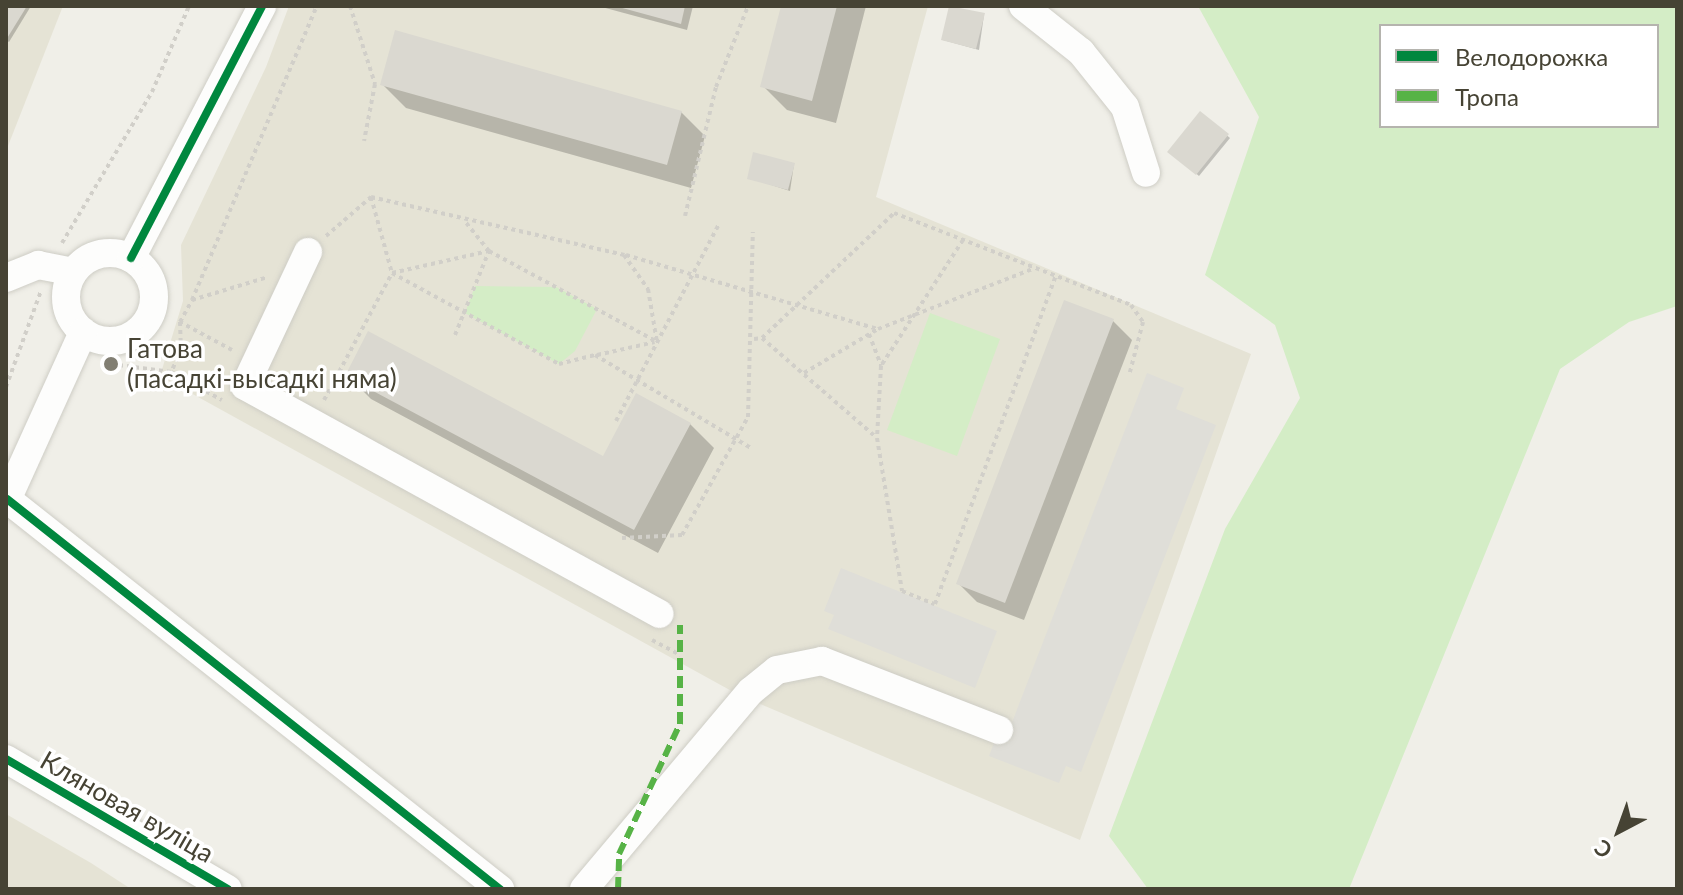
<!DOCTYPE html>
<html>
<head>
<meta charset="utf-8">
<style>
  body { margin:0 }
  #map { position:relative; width:1683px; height:895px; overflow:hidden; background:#f0efe8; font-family:Lato,sans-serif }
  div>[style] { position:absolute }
  .residential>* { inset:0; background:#e5e3d5 }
  .green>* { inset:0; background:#d4edc6 }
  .parking>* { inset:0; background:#dfded8 }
  .shadow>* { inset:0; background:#0003 }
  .building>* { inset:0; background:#dad8d0 }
  .path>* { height:4px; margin-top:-2px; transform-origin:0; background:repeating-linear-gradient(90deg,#d1cfc9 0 4px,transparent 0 8px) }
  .roads { filter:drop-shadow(0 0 2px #cecdc5) drop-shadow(0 0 2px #cecdc5) }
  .minor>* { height:28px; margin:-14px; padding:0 14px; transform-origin:14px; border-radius:14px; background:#fdfdfc }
  .minor>.ring { margin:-14px; padding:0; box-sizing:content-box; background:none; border:28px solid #fdfdfc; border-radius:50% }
  .quiet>* { height:6px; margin-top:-3px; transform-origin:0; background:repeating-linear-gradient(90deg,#57b346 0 12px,transparent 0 18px) }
  .cycleway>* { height:8px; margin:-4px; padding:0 4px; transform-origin:4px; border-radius:4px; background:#00873e }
  .dots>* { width:22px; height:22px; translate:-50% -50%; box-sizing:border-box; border:4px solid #fff; border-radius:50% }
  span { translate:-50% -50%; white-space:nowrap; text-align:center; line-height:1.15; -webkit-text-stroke:7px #fff; paint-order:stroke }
  .poi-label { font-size:26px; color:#464334 }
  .left { translate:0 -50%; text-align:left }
  .street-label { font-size:26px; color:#464334 }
  .frame { position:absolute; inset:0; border:8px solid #464334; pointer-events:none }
  .legend { position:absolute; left:1379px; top:24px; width:280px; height:104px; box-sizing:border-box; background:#fff; border:2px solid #b5b4ae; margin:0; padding:10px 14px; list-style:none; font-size:24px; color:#464334 }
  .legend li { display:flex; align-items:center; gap:16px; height:40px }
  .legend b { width:40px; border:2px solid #b5b4ae }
  .north { position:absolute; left:1579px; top:791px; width:80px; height:80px; -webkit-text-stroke:6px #fff; paint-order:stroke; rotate:221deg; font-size:22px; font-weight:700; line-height:32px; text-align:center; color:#464334 }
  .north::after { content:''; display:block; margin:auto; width:28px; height:36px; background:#464334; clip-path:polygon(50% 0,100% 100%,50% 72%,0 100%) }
</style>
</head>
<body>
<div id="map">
  <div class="residential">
    <div style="clip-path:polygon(6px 6px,63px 6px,6px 151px)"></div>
    <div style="clip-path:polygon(289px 6px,928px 6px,876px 197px,1251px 354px,1080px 840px,737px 694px,160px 376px,183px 301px,181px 245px,266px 67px)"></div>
    <div style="clip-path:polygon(6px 814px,91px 863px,131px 889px,6px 889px)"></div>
  </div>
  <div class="green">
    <div style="clip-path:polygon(evenodd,1198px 6px,1677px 6px,1677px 306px,1629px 322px,1560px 369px,1349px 889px,1148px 889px,1109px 836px,1225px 529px,1300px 398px,1275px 325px,1205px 275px,1259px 117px,1198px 6px,1381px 26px,1657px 26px,1657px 126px,1381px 126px,1381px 26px)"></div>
    <div style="clip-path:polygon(475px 286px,556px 287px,597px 309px,575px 351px,559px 364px,465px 313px)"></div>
    <div style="clip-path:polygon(930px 313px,1000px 339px,957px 456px,887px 430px)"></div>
  </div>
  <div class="parking">
    <div style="clip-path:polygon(1147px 373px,1184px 388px,1176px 409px,1216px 425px,1081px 772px,1066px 766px,1059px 783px,989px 756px,997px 735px,1006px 738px)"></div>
    <div style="clip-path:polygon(841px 568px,997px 631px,975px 688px,828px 629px,834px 615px,824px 611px)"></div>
  </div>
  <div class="shadow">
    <div style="clip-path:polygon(6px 6px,31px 6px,9px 42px,6px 40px)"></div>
    <div style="clip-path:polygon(598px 6px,693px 6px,687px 30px)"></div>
    <div style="clip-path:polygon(783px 6px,866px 6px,836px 123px,787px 110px,763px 86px)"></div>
    <div style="clip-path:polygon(984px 15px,979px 50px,943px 40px)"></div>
    <div style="clip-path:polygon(382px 84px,681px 112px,705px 136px,691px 188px,406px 108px)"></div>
    <div style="clip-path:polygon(1200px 113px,1230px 138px,1199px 176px,1170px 151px)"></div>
    <div style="clip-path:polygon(794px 164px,790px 191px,749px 178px)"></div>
    <div style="clip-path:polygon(1113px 321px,1132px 340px,1024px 620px,977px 602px,958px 583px)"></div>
    <div style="clip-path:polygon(347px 375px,603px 459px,690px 424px,714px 448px,658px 553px,371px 399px)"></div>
  </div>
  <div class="building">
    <div style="clip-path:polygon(6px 6px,27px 6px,6px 40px)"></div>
    <div style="clip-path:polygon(615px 6px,685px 6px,681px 24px)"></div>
    <div style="clip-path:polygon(781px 6px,837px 6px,812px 101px,760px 87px)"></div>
    <div style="clip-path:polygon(949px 6px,985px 13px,976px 49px,941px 40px)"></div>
    <div style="clip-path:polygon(395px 30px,682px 111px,667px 165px,380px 85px)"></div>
    <div style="clip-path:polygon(1200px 111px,1229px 134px,1196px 175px,1167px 152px)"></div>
    <div style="clip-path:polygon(753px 152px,795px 163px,788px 190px,747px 179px)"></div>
    <div style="clip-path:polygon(1064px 300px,1114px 319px,1005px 603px,956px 584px)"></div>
    <div style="clip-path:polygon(368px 331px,603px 456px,636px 393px,691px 423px,634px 530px,345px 376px)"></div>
  </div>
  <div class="path">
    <div style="left:350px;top:6px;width:82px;rotate:72.2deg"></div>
    <div style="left:375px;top:84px;width:58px;rotate:100.9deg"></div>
    <div style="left:371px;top:197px;width:79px;rotate:74.6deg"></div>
    <div style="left:392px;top:273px;width:99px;rotate:-12.8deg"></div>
    <div style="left:489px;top:251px;width:191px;rotate:28.4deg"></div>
    <div style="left:685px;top:216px;width:133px;rotate:-76.5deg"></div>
    <div style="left:716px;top:87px;width:87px;rotate:-68.4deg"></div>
    <div style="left:326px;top:236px;width:60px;rotate:-40.9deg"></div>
    <div style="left:371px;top:197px;width:260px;rotate:12.9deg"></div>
    <div style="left:624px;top:255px;width:42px;rotate:54.8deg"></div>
    <div style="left:648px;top:289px;width:54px;rotate:80.4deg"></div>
    <div style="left:963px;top:240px;width:150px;rotate:123.1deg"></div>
    <div style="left:881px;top:366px;width:72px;rotate:93.2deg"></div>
    <div style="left:877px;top:438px;width:155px;rotate:80.7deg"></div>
    <div style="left:902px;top:591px;width:35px;rotate:22deg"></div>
    <div style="left:935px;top:604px;width:350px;rotate:-69.8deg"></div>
    <div style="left:62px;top:243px;width:176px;rotate:-59.2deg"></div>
    <div style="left:152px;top:92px;width:94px;rotate:-66.7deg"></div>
    <div style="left:626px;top:255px;width:263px;rotate:16.4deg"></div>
    <div style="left:192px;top:300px;width:319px;rotate:-67deg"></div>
    <div style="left:180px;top:322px;width:28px;rotate:88deg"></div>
    <div style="left:181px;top:350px;width:24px;rotate:114deg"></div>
    <div style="left:171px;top:372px;width:58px;rotate:28.8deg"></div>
    <div style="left:869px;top:334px;width:34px;rotate:69deg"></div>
    <div style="left:455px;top:335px;width:91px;rotate:-68deg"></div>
    <div style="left:489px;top:251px;width:40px;rotate:-129deg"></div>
    <div style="left:762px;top:338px;width:182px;rotate:-43.4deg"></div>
    <div style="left:894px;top:213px;width:254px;rotate:21.2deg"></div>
    <div style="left:1131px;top:305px;width:21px;rotate:55deg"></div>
    <div style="left:1143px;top:322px;width:52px;rotate:104.6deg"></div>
    <div style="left:754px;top:339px;width:8px;rotate:-7deg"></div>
    <div style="left:762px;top:338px;width:152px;rotate:41deg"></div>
    <div style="left:109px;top:343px;width:21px;rotate:85deg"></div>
    <div style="left:111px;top:364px;width:61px;rotate:7.6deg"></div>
    <div style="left:232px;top:350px;width:59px;rotate:-151.7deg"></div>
    <div style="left:180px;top:322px;width:25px;rotate:-61deg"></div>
    <div style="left:192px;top:300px;width:79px;rotate:-16.8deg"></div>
    <div style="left:597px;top:355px;width:59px;rotate:-12.6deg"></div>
    <div style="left:804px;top:373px;width:86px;rotate:-30.7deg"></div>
    <div style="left:878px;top:329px;width:166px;rotate:-21.2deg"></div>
    <div style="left:6px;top:387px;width:102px;rotate:-70deg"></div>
    <div style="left:324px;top:400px;width:144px;rotate:-61.8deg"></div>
    <div style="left:392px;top:273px;width:190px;rotate:28.6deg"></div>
    <div style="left:559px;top:364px;width:37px;rotate:-14deg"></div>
    <div style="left:595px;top:355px;width:182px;rotate:30.8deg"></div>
    <div style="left:616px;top:421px;width:222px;rotate:-62.4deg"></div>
    <div style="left:622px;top:538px;width:60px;rotate:-2.9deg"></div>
    <div style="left:682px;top:535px;width:135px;rotate:-60.8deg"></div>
    <div style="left:748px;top:417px;width:185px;rotate:-88.5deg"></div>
    <div style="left:652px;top:640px;width:32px;rotate:28deg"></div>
  </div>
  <div class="roads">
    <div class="minor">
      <div style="left:1023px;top:6px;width:74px;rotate:38.4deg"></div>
      <div style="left:1081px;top:52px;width:70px;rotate:51.3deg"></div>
      <div style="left:1125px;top:107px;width:69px;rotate:72.3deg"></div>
      <div style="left:308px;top:252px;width:148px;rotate:115.2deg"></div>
      <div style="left:245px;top:386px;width:473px;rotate:28.8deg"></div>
      <div class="ring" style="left:66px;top:253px;width:60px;height:60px"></div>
      <div style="left:131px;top:258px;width:284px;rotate:-62.5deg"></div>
      <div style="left:6px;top:278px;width:35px;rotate:-22deg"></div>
      <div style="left:38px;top:265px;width:36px;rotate:11deg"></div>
      <div style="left:7px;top:499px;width:629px;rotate:38.35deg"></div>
      <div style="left:6px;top:502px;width:187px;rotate:-65.6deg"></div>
      <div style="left:6px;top:759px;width:257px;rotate:30.4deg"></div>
      <div style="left:584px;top:889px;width:259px;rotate:-49.9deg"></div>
      <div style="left:751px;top:691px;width:33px;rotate:-39deg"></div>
      <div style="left:777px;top:670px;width:46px;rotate:-11.3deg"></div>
      <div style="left:822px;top:661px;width:190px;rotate:21.3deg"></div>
    </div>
  </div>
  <div class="quiet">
    <div style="left:618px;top:889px;width:35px;rotate:-88deg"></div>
    <div style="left:619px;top:854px;width:144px;rotate:-64.9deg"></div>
    <div style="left:680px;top:724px;width:99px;rotate:-90deg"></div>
  </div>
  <div class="cycleway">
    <div style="left:131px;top:258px;width:284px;rotate:-62.5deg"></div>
    <div style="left:7px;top:499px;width:629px;rotate:38.35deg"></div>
    <div style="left:6px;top:759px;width:257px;rotate:30.4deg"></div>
  </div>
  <div class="dots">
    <div style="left:111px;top:364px;background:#827f73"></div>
  </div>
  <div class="poi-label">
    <span class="left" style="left:127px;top:364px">Гатова<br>(пасадкі-высадкі няма)</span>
  </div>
  <div class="street-label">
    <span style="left:127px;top:807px;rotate:30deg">Кляновая вуліца</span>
  </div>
  <div class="frame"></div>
  <ul class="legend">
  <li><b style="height:10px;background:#00873e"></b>Велодорожка</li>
  <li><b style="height:10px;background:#57b346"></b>Тропа</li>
  </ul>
  <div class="north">С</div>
</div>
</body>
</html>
